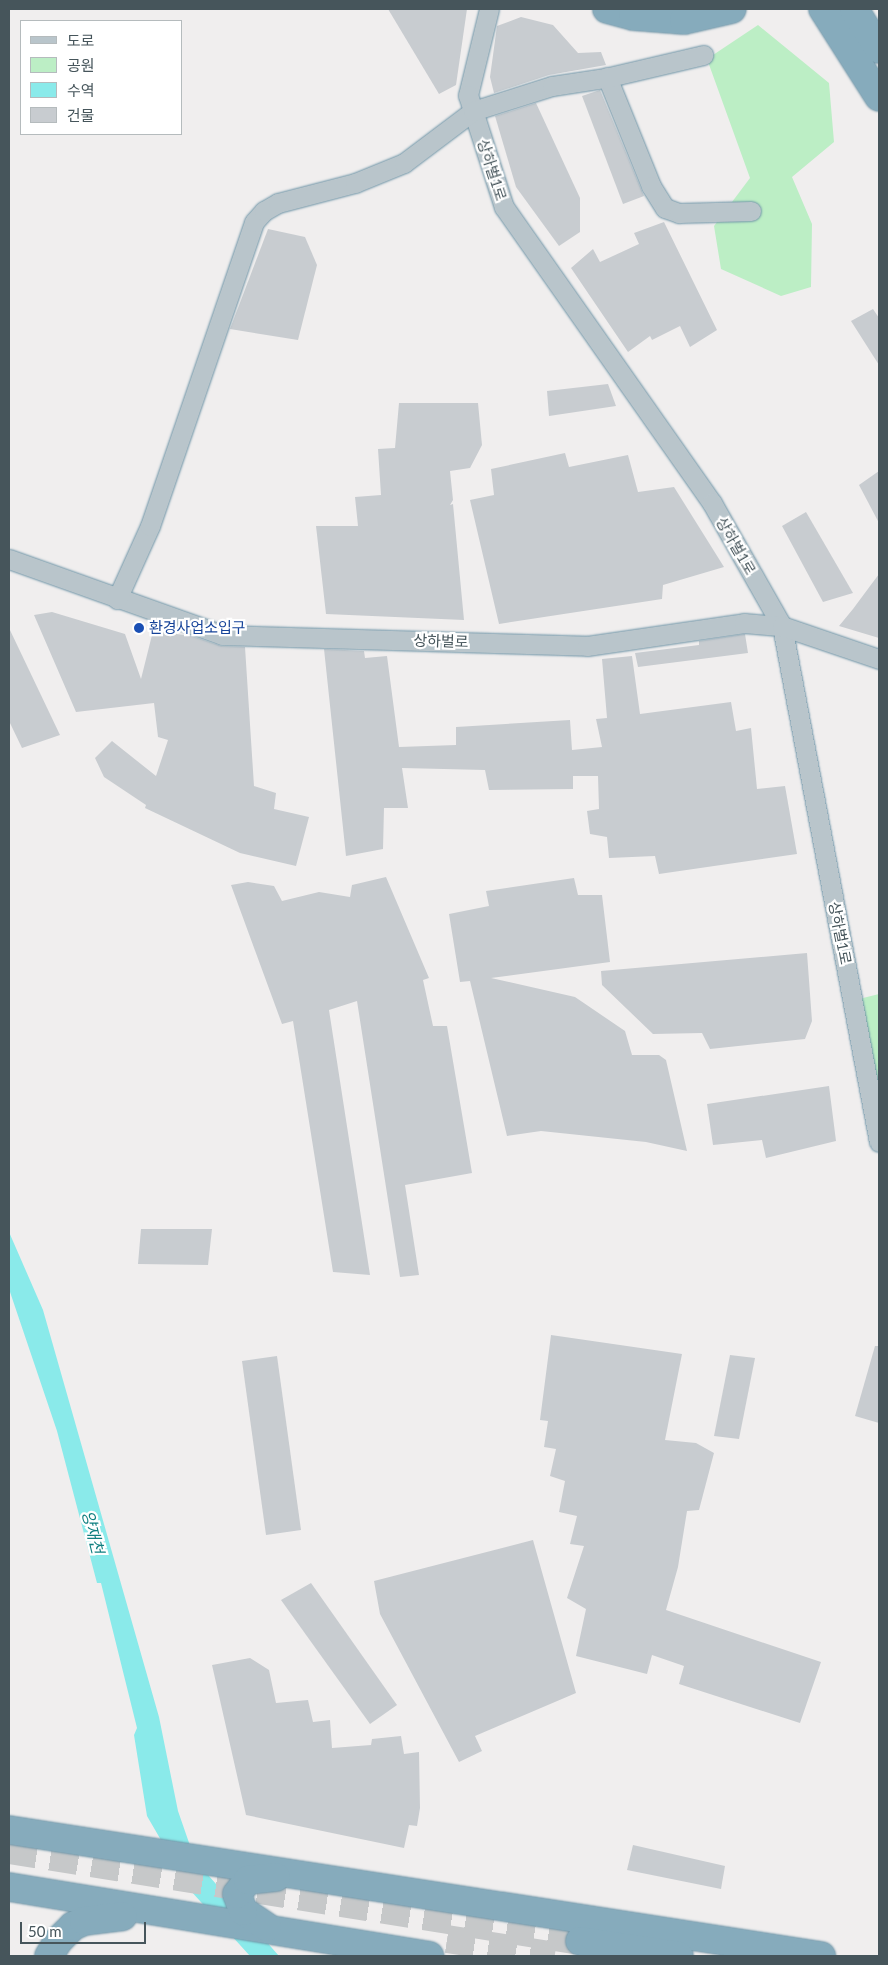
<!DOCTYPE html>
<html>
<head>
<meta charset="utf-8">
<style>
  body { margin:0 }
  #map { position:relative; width:888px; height:1965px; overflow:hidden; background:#f0eeee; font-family:Lato,"Noto Sans KR",sans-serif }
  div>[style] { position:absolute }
  .green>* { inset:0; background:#bceec5 }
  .water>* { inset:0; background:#8aeaea }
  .building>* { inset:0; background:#c8ccd0 }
  .highway-tunnel>* { height:28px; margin-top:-14px; transform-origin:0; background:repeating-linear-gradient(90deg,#c6c8c9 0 28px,transparent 0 42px) }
  .roads { filter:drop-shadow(0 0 1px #7196a8) drop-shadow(0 0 1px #7196a8) }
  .minor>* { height:19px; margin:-9.5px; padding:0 9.5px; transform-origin:9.5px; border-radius:9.5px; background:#b9c5cb }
  .highway>* { height:28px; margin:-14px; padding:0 14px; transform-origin:14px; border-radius:14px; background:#86abbc }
  .dots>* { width:14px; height:14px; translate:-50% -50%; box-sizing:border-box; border:2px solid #fff; border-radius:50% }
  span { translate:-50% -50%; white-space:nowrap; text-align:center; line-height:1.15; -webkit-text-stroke:4.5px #fff; paint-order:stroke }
  .street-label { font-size:15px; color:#46555b }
  .transit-label { font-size:15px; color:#164399 }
  .left { translate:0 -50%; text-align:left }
  .water-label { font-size:16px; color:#107f80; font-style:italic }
  .frame { position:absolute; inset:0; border:10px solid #46555b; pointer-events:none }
  .legend { position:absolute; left:20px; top:20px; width:162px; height:115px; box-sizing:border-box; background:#fff; border:1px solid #b5bbbd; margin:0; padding:6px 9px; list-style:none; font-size:15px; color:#46555b }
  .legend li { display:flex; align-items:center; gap:10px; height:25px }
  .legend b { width:25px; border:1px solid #b5bbbd }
  .scale { position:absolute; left:20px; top:1922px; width:126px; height:22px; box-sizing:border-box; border:2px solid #46555b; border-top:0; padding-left:6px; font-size:15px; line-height:18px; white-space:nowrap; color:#46555b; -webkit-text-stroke:4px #fff; paint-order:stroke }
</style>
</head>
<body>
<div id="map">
  <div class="green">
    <div style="clip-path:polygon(758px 25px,829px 83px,834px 142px,792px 177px,812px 224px,811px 287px,781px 296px,721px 269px,714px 226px,750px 178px,707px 59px)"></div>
    <div style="clip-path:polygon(879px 994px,879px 1108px,859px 999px)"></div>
  </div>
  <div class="water">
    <div style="clip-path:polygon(9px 1232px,43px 1310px,159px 1717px,178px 1811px,195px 1860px,279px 1956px,250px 1956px,190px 1890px,147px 1816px,134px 1735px,137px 1728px,101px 1583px,97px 1583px,57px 1431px,9px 1289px)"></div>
  </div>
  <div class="building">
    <div style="clip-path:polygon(388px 9px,467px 9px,456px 85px,439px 94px)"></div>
    <div style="clip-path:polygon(521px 17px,553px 25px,578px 53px,601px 52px,606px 65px,549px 75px,494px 93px,490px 77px,497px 26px)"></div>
    <div style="clip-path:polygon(600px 90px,644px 196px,623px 204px,582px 96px)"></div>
    <div style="clip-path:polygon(536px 103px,580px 198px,580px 232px,559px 246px,516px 187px,495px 116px)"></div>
    <div style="clip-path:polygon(664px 222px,717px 330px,690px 347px,680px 326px,652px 340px,650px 336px,628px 352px,571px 268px,593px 249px,600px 262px,639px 244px,634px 233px)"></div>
    <div style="clip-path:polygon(268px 229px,305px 237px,317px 265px,298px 340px,230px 329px)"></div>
    <div style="clip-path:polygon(873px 309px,879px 318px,879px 365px,851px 321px)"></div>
    <div style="clip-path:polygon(608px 384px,616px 406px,549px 416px,547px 391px)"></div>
    <div style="clip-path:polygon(399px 403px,478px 403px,482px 445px,470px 468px,450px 471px,453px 500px,450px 505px,453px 504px,464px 620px,326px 614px,316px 526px,358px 526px,355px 497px,381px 495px,378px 449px,395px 448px)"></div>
    <div style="clip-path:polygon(565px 453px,569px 467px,628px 455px,638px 492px,674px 487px,724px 567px,663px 585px,662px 599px,499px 624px,470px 500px,494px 495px,491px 469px)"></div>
    <div style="clip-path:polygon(879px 471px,879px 523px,859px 485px)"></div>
    <div style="clip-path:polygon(806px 512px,853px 593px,823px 602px,782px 526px)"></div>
    <div style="clip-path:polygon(879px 574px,879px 638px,839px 626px,853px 609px)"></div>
    <div style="clip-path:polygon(52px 612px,125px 634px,141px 679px,153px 631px,192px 636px,221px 646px,245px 647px,254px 786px,276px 793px,274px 809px,309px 817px,296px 866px,240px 853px,145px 808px,146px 805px,104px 777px,95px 758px,112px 741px,156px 776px,168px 740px,158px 737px,154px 703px,76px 712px,34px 615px)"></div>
    <div style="clip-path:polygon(9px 628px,60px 735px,22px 748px,9px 721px)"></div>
    <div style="clip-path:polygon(745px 634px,748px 653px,638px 667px,635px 653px,699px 645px,699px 641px)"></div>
    <div style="clip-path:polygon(324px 649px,364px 651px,365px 658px,387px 656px,399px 747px,456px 745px,456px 727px,570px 720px,572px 750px,602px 747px,596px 719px,607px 718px,602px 659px,632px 656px,640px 714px,731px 702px,736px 731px,751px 728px,757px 789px,785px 786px,797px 854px,659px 874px,655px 856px,609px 858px,607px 837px,590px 834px,587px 811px,599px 809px,598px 776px,573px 776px,573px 789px,489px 790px,485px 770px,402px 768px,408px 808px,384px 808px,383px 849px,346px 856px)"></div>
    <div style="clip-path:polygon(386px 877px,429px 978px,423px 980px,433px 1026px,447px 1026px,472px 1173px,405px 1185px,419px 1275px,400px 1277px,357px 1001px,329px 1010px,370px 1275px,333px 1272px,293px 1021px,282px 1024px,231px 885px,248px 882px,274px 886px,282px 901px,319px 892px,350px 897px,352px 885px)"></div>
    <div style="clip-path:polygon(574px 878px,578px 895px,602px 895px,610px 962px,491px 978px,575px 997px,625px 1031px,632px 1055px,659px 1055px,666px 1060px,687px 1151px,646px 1142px,541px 1131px,507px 1136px,470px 981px,460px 982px,449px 914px,489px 906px,486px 891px)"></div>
    <div style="clip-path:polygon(807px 953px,812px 1021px,805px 1039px,710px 1049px,702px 1033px,653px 1034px,602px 985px,601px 971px)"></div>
    <div style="clip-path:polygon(829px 1086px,836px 1141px,766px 1158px,762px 1140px,713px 1145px,707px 1104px)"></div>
    <div style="clip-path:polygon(141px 1229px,212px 1229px,208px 1265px,138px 1264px)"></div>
    <div style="clip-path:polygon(551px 1335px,682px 1354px,665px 1440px,696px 1443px,714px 1453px,699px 1510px,687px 1511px,678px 1567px,666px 1610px,821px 1662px,800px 1723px,679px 1684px,684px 1666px,652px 1655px,647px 1674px,576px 1656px,586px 1609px,567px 1598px,584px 1546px,570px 1544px,577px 1516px,559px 1512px,565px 1481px,550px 1476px,556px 1449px,544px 1447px,548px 1421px,540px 1420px)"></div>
    <div style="clip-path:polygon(875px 1346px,879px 1346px,879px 1423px,855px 1416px)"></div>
    <div style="clip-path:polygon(730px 1355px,755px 1358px,739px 1439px,714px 1436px)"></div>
    <div style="clip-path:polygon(277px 1356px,301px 1530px,266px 1535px,242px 1361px)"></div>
    <div style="clip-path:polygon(533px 1540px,576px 1693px,475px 1736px,482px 1751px,459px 1762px,380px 1614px,374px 1581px)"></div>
    <div style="clip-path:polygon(311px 1583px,397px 1705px,370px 1724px,281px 1600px)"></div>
    <div style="clip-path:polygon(250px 1658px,269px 1670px,276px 1703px,308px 1700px,313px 1722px,330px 1720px,332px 1748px,371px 1745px,372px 1739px,401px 1736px,404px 1754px,419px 1752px,420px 1808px,417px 1826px,409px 1825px,404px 1848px,246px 1815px,212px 1665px)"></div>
    <div style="clip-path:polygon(633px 1845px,725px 1866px,721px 1889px,627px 1870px)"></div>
  </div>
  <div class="highway-tunnel">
    <div style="left:9px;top:1850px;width:578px;rotate:9.06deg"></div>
    <div style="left:447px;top:1939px;width:109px;rotate:8.9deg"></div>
  </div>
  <div class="roads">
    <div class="minor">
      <div style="left:489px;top:9px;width:89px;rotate:103.7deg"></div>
      <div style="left:468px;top:95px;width:118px;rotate:72.2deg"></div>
      <div style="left:504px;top:207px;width:362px;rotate:54.9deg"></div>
      <div style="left:712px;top:503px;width:142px;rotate:60.4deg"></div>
      <div style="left:782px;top:626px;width:525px;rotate:79.35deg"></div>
      <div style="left:607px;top:77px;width:118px;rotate:68deg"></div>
      <div style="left:651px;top:186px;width:26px;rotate:58deg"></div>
      <div style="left:665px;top:208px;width:15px;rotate:20deg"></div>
      <div style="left:679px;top:213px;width:72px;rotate:-1.6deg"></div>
      <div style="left:9px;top:559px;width:226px;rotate:19.6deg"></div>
      <div style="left:222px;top:635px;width:365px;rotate:1.7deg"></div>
      <div style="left:587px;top:646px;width:159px;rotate:-8.3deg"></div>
      <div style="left:744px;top:623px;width:38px;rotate:5deg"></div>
      <div style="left:782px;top:626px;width:102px;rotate:18.8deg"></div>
      <div style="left:117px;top:599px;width:80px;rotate:-65.7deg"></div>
      <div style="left:150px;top:526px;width:321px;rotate:-71.1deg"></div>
      <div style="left:254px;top:222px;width:15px;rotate:-48deg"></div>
      <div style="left:264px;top:211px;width:16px;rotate:-30deg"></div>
      <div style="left:278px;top:203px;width:80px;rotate:-14.6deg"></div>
      <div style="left:355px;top:183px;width:53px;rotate:-22.2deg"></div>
      <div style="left:404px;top:163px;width:86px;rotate:-37deg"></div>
      <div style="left:473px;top:111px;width:83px;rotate:-17.6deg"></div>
      <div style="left:552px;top:86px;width:54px;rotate:-8.6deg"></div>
      <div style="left:605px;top:78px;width:101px;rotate:-13.2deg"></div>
    </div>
    <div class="highway">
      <div style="left:607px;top:9px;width:27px;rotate:15deg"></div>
      <div style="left:633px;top:16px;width:51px;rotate:4.5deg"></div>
      <div style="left:684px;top:20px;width:49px;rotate:-12.9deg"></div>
      <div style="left:823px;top:9px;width:104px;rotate:57.5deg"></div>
      <div style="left:854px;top:9px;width:47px;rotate:58deg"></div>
      <div style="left:9px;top:1830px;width:822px;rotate:8.82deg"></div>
      <div style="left:9px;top:1887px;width:426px;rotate:9.3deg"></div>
      <div style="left:267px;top:1927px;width:29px;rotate:-146deg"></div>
      <div style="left:243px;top:1911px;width:18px;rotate:-109deg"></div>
      <div style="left:237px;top:1894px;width:18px;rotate:-52deg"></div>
      <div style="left:248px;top:1880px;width:28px;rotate:-6deg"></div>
      <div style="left:580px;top:1941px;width:100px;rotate:8.6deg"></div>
      <div style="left:49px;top:1956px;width:17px;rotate:-59deg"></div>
      <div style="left:58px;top:1941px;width:21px;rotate:-45deg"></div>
      <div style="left:73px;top:1926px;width:12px;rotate:-24deg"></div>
      <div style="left:84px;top:1921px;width:39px;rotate:-7deg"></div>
    </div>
  </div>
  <div class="dots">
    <div style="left:139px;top:628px;background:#1a4fb4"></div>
  </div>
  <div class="street-label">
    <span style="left:492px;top:170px;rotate:72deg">상하벌1로</span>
    <span style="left:736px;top:546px;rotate:60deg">상하벌1로</span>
    <span style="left:441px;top:641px;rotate:2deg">상하벌로</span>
    <span style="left:840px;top:933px;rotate:79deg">상하벌1로</span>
  </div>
  <div class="transit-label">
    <span class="left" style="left:149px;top:628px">환경사업소입구</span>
  </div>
  <div class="water-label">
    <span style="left:93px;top:1532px;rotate:76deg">양재천</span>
  </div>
  <div class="frame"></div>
  <ul class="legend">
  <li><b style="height:6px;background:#b9c5cb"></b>도로</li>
  <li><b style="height:14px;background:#bceec5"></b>공원</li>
  <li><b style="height:14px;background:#8aeaea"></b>수역</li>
  <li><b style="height:14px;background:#c8ccd0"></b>건물</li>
  </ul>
  <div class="scale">50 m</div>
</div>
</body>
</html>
